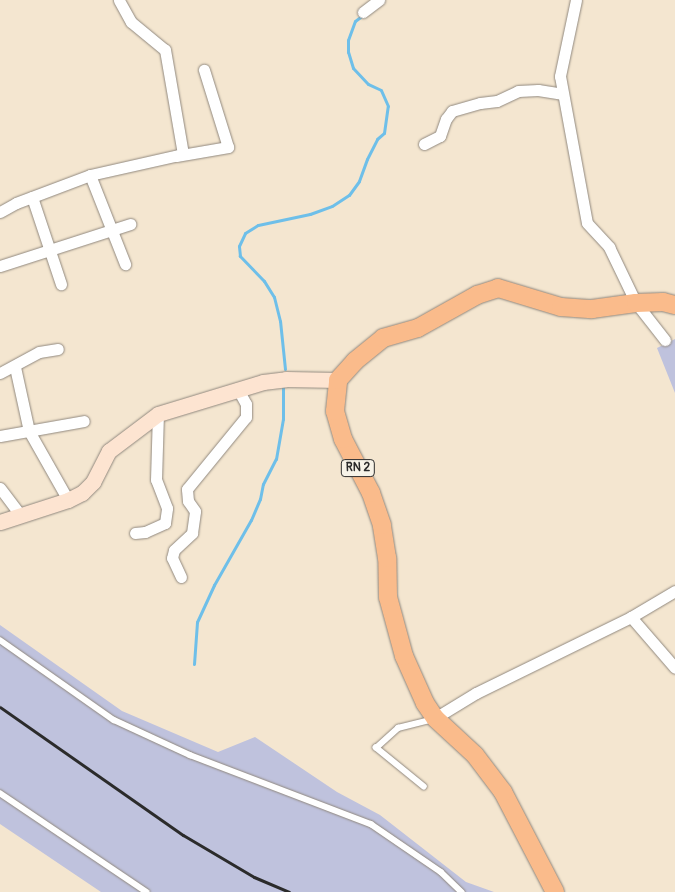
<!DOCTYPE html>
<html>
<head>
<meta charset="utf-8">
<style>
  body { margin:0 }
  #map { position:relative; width:675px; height:892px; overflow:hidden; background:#f4e6d0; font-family:Pangolin,sans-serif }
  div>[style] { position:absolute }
  .industrial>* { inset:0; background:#bfc2dd }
  .stream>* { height:3px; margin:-1.5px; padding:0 1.5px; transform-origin:1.5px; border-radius:1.5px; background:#6ebfe9 }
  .roads { filter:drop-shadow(0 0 1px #90887e) drop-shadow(0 0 1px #90887e) }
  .lane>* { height:5.5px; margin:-2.75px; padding:0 2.75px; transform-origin:2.75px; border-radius:2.75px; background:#fff }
  .street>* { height:11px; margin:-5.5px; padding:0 5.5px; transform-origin:5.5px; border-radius:5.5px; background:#fff }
  .secondary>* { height:15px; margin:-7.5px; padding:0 7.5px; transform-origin:7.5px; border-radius:7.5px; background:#fde4d1 }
  .primary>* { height:18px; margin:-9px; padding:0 9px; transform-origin:9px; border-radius:9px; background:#fabb8b }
  .rail>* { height:3px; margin:-1.5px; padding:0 1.5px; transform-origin:1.5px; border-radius:1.5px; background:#2b2b2b }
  span { translate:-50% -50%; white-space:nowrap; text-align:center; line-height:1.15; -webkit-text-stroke:4px #f7f3e8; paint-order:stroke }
  .shield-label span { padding:1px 4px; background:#f7f3e8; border:1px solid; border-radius:4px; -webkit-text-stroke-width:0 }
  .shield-label { font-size:12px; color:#2b2b2b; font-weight:700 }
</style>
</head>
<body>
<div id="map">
  <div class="industrial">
    <div style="clip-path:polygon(675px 339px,675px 393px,657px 348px)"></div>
    <div style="clip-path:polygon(0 625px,122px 711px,218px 752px,255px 737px,337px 792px,380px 815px,466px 882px,494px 892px,101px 892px,0 824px)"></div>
  </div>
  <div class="stream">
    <div style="left:285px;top:369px;width:48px;rotate:-95.9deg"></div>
    <div style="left:280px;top:321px;width:25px;rotate:-104deg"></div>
    <div style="left:274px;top:297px;width:19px;rotate:-122deg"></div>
    <div style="left:264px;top:281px;width:35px;rotate:-134deg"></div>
    <div style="left:240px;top:256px;width:10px;rotate:-96deg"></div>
    <div style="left:239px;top:246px;width:14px;rotate:-65deg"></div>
    <div style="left:245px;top:233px;width:15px;rotate:-32deg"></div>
    <div style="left:258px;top:225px;width:53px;rotate:-11.9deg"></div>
    <div style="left:310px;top:214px;width:23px;rotate:-20deg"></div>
    <div style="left:332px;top:206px;width:20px;rotate:-33deg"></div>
    <div style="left:349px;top:195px;width:17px;rotate:-54deg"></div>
    <div style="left:359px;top:181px;width:23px;rotate:-70deg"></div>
    <div style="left:367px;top:159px;width:22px;rotate:-63deg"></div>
    <div style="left:377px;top:139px;width:9px;rotate:-41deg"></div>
    <div style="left:384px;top:133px;width:27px;rotate:-82deg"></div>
    <div style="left:388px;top:106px;width:17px;rotate:-114deg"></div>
    <div style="left:381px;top:90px;width:14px;rotate:-155deg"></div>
    <div style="left:368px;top:84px;width:22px;rotate:-133deg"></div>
    <div style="left:353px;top:68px;width:17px;rotate:-107deg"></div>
    <div style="left:348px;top:52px;width:12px;rotate:-90deg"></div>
    <div style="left:348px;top:40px;width:20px;rotate:-70deg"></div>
    <div style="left:355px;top:21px;width:10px;rotate:-37deg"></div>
    <div style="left:194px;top:664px;width:42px;rotate:-85.9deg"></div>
    <div style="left:197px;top:622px;width:41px;rotate:-65.3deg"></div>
    <div style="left:214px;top:585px;width:75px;rotate:-60.4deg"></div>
    <div style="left:251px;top:520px;width:23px;rotate:-67deg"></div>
    <div style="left:260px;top:499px;width:15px;rotate:-79deg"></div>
    <div style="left:263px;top:484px;width:28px;rotate:-63deg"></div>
    <div style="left:276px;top:459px;width:41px;rotate:-80.1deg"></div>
    <div style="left:283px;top:419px;width:32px;rotate:-90deg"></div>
  </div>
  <div class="roads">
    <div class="lane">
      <div style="left:0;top:640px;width:139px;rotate:35.1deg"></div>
      <div style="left:114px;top:720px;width:84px;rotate:24.7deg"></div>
      <div style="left:190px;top:755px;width:194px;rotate:20.9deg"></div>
      <div style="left:371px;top:824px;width:85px;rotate:34.4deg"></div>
      <div style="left:441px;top:872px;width:29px;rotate:44deg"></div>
      <div style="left:424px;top:787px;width:62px;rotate:-140.9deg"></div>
      <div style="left:376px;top:748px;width:30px;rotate:-42deg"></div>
      <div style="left:398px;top:728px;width:36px;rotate:-14deg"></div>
      <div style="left:0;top:793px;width:177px;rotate:34deg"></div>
    </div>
    <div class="street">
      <div style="left:576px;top:0;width:78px;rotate:101.9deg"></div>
      <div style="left:560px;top:76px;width:149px;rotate:79.6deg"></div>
      <div style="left:587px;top:223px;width:33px;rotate:47deg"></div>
      <div style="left:609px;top:247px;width:62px;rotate:64.3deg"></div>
      <div style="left:636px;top:303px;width:47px;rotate:51.9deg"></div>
      <div style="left:363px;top:12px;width:20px;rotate:-37deg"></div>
      <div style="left:424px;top:144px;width:18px;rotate:-27deg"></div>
      <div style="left:440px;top:136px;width:18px;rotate:-71deg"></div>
      <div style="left:446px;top:119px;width:10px;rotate:-53deg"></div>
      <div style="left:452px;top:111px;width:29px;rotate:-16deg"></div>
      <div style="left:480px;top:103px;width:17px;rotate:-7deg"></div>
      <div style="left:497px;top:101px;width:23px;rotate:-25deg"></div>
      <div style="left:518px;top:91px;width:20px;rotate:-3deg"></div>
      <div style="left:538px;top:90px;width:24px;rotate:9deg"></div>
      <div style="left:176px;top:156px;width:53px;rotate:-9.8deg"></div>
      <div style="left:228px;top:147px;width:81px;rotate:-107.3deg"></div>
      <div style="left:90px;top:175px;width:96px;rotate:68.5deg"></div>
      <div style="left:32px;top:197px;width:92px;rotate:71.6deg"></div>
      <div style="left:0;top:212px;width:18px;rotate:-29deg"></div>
      <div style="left:16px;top:203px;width:79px;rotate:-20.7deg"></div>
      <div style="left:90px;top:175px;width:95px;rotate:-12.7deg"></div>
      <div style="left:183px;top:154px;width:106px;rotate:-99.8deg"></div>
      <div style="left:165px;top:50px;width:44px;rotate:-140.5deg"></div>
      <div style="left:131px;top:22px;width:25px;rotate:-119deg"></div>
      <div style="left:0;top:266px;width:137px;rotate:-17.9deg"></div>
      <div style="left:15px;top:367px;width:66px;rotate:77.7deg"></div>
      <div style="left:29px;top:431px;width:79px;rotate:60.5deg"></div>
      <div style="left:0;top:373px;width:44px;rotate:-28.3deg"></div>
      <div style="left:39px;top:352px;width:19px;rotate:-9deg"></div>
      <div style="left:0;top:436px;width:85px;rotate:-10.1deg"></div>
      <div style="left:0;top:488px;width:34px;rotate:53deg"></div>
      <div style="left:135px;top:533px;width:10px;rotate:-6deg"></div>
      <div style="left:145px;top:532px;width:22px;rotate:-24deg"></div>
      <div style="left:165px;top:523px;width:15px;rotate:-82deg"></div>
      <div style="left:167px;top:508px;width:30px;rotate:-111deg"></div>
      <div style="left:156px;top:480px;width:66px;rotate:-88.3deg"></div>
      <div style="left:181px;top:577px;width:21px;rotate:-115deg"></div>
      <div style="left:172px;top:558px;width:8px;rotate:-76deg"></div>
      <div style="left:174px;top:550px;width:25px;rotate:-43deg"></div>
      <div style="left:192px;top:533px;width:22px;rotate:-82deg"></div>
      <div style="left:195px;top:511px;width:12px;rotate:-125deg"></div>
      <div style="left:188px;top:501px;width:12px;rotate:-95deg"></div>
      <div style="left:187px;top:489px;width:93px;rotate:-50.7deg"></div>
      <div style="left:246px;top:417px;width:13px;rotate:-90deg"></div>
      <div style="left:246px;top:404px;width:18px;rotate:-119deg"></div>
      <div style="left:631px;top:617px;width:67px;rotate:49.2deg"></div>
      <div style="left:435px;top:718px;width:48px;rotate:-31.4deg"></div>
      <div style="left:476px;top:693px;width:173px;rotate:-26.1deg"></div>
      <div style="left:631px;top:617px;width:51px;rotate:-30.6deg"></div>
    </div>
    <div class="secondary">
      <div style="left:0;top:522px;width:71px;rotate:-17.9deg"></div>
      <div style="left:68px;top:500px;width:16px;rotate:-27deg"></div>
      <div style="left:82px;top:493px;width:16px;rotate:-45deg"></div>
      <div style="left:93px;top:482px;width:35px;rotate:-63deg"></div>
      <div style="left:109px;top:451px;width:61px;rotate:-37.1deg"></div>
      <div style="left:158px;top:414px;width:110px;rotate:-16.9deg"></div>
      <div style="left:263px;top:382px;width:23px;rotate:-7deg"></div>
      <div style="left:286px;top:379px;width:52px;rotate:1.1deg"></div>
    </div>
    <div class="primary">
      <div style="left:555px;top:892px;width:113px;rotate:-117.5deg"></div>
      <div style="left:503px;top:792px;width:46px;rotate:-127.1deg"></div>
      <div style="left:475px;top:755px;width:54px;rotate:-137.2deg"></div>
      <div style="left:435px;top:718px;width:18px;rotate:-124deg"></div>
      <div style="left:425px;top:703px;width:51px;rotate:-114.1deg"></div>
      <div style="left:404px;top:656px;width:61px;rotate:-105.2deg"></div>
      <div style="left:388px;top:597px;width:39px;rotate:-91deg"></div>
      <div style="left:387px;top:558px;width:33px;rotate:-99deg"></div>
      <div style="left:382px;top:525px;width:34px;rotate:-109deg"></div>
      <div style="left:371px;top:493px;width:61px;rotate:-117.4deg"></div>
      <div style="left:343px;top:439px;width:29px;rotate:-106deg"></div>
      <div style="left:335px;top:411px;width:31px;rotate:-84deg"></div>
      <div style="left:338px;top:380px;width:25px;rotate:-48deg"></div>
      <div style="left:355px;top:361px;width:36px;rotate:-39deg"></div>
      <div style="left:383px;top:338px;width:36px;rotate:-16deg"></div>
      <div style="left:418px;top:328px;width:68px;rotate:-29.2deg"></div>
      <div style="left:477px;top:295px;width:22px;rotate:-18deg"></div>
      <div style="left:498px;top:288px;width:66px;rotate:16.8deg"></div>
      <div style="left:561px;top:307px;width:31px;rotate:4deg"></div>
      <div style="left:592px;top:309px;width:44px;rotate:-7.8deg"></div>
      <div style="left:636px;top:303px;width:27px;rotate:-2deg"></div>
      <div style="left:663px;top:302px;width:12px;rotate:14deg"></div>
    </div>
  </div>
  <div class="rail">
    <div style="left:0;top:707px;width:223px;rotate:35deg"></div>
    <div style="left:183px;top:835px;width:82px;rotate:30.6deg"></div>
    <div style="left:254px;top:877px;width:38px;rotate:23deg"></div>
  </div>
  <div class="shield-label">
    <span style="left:358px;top:468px">RN 2</span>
  </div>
</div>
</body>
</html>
